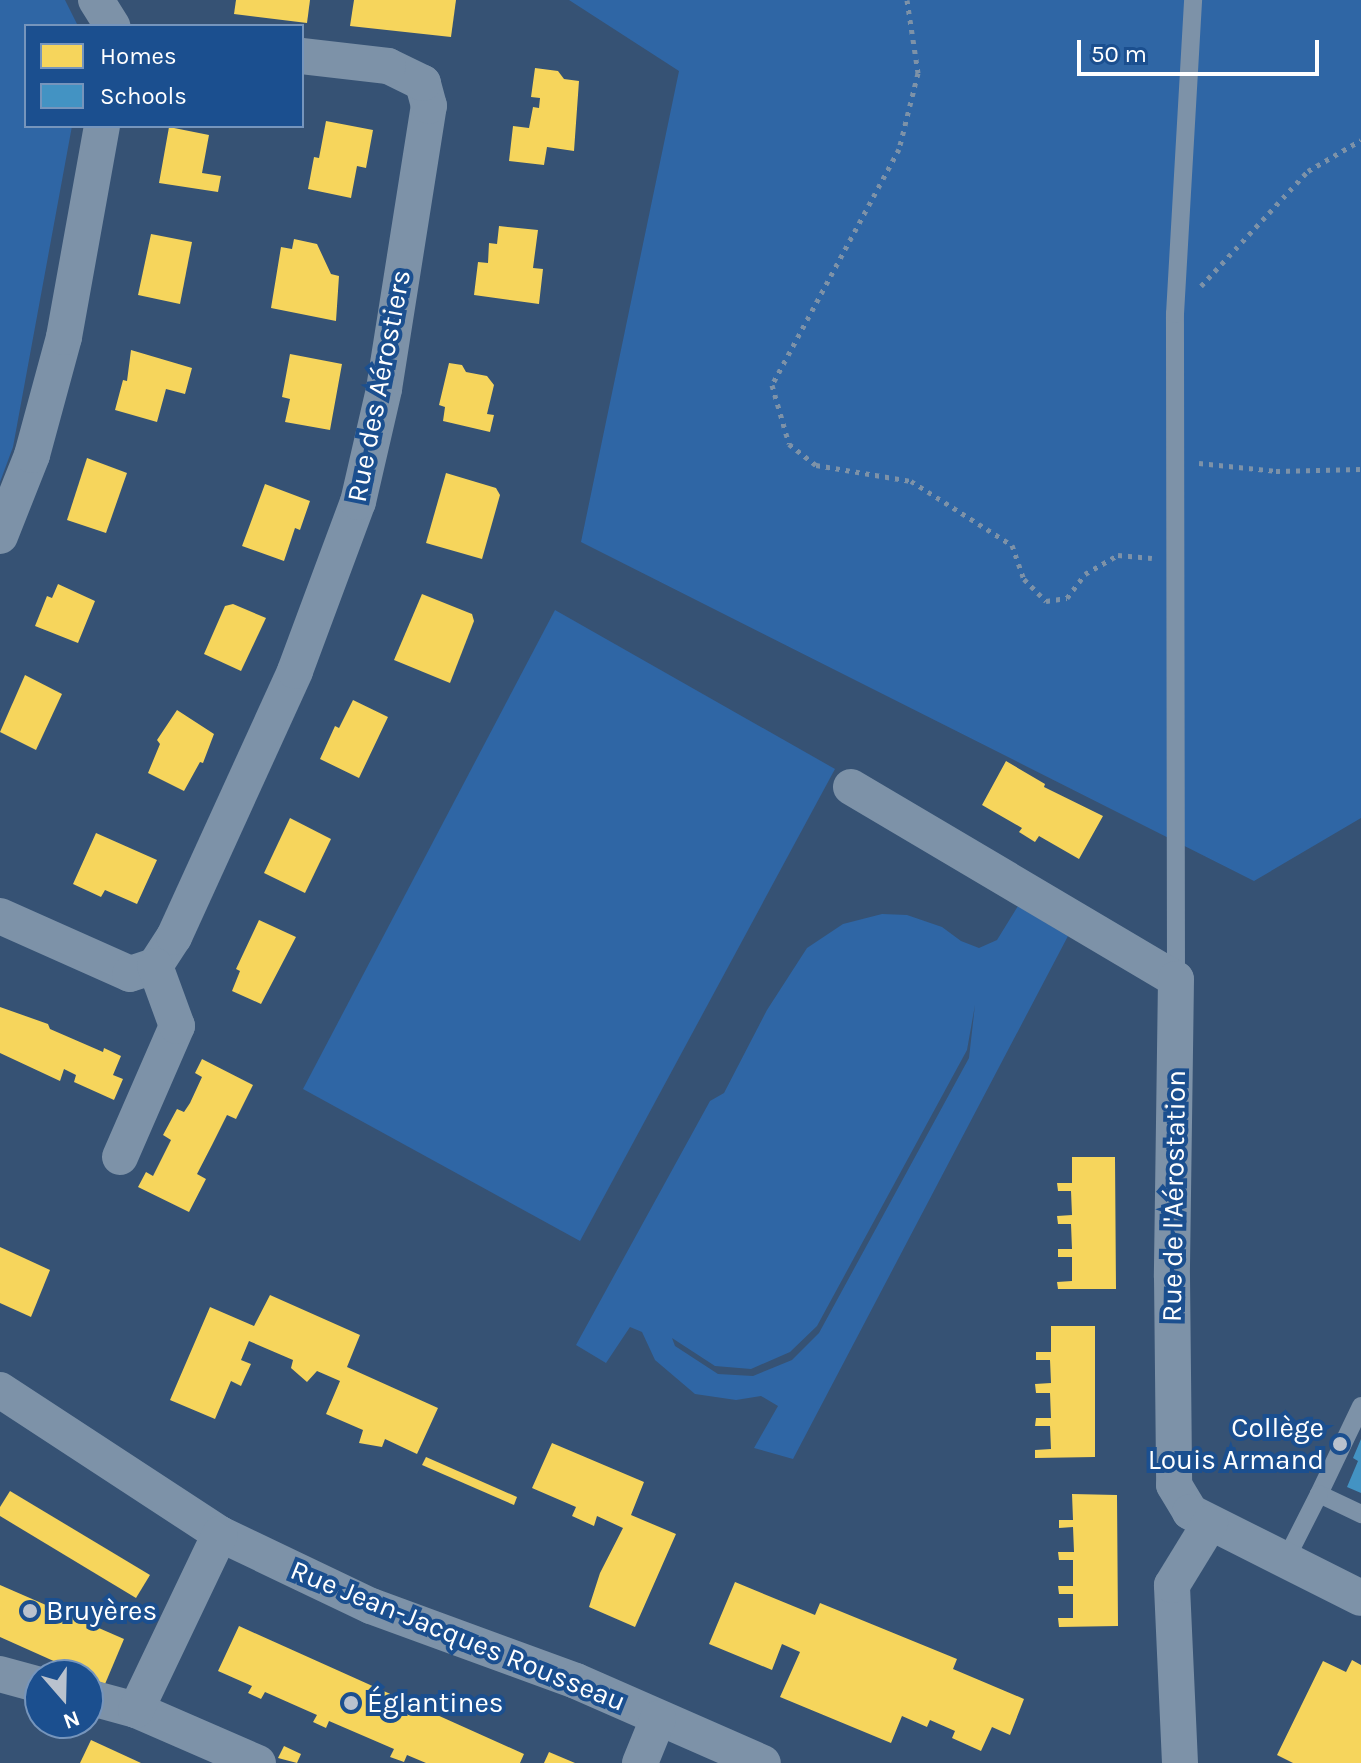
<!DOCTYPE html>
<html>
<head>
<meta charset="utf-8">
<style>
  body { margin:0 }
  #map { position:relative; width:1361px; height:1763px; overflow:hidden; background:#365274; font-family:Karla,sans-serif }
  div>[style] { position:absolute }
  .green>* { inset:0; background:#2f66a5 }
  .homes>* { inset:0; background:#f6d55c }
  .schools>* { inset:0; background:#4393c3 }
  .path>* { height:5px; margin-top:-2.5px; transform-origin:0; background:repeating-linear-gradient(90deg,#7d92a8 0 4px,transparent 0 10px) }
  .lane>* { height:18px; margin:-9px; padding:0 9px; transform-origin:9px; border-radius:9px; background:#7d92a8 }
  .street>* { height:36px; margin:-18px; padding:0 18px; transform-origin:18px; border-radius:18px; background:#7d92a8 }
  .dots>* { width:22px; height:22px; translate:-50% -50%; box-sizing:border-box; border:4px solid #1b4f8f; border-radius:50% }
  span { translate:-50% -50%; white-space:nowrap; text-align:center; line-height:1.15; -webkit-text-stroke:8px #1b4f8f; paint-order:stroke }
  .street-label { font-size:28px; color:#fff }
  .poi-label { font-size:28px; color:#fff }
  .right { translate:-100% -50%; text-align:right }
  .left { translate:0 -50%; text-align:left }
  .legend { position:absolute; left:24px; top:24px; width:280px; height:104px; box-sizing:border-box; background:#1b4f8f; border:2px solid #7695bc; margin:0; padding:10px 14px; list-style:none; font-size:24px; color:#fff }
  .legend li { display:flex; align-items:center; gap:16px; height:40px }
  .legend b { width:40px; border:2px solid #7695bc }
  .north { position:absolute; left:24px; top:1659px; width:80px; height:80px; box-sizing:border-box; background:#1b4f8f; border:2px solid #7695bc; border-radius:50%; rotate:160deg; font-size:22px; font-weight:700; line-height:32px; text-align:center; color:#fff }
  .north::after { content:''; display:block; margin:auto; width:28px; height:36px; background:#b9c2ce; clip-path:polygon(50% 0,100% 100%,50% 72%,0 100%) }
  .scale { position:absolute; left:1077px; top:40px; width:242px; height:36px; box-sizing:border-box; border:4px solid #fff; border-top:0; padding-left:10px; font-size:24px; line-height:28px; white-space:nowrap; color:#fff; -webkit-text-stroke:6px #1b4f8f; paint-order:stroke }
</style>
</head>
<body>
<div id="map">
  <div class="green">
    <div style="clip-path:polygon(0 0,65px 0,78px 26px,26px 26px,26px 126px,72px 126px,13px 447px,0 482px)"></div>
    <div style="clip-path:polygon(569px 0,1361px 0,1361px 818px,1254px 881px,581px 542px,679px 71px)"></div>
    <div style="clip-path:polygon(555px 610px,835px 769px,580px 1241px,303px 1089px)"></div>
    <div style="clip-path:polygon(evenodd,1018px 906px,1068px 936px,793px 1459px,754px 1448px,778px 1406px,761px 1396px,736px 1400px,695px 1394px,655px 1360px,642px 1332px,630px 1327px,606px 1363px,576px 1345px,710px 1101px,724px 1093px,767px 1010px,807px 948px,843px 924px,882px 914px,907px 915px,942px 927px,961px 941px,979px 948px,997px 940px,1018px 906px,975px 1005px,969px 1058px,819px 1333px,792px 1360px,753px 1376px,718px 1374px,675px 1346px,672px 1338px,715px 1366px,751px 1369px,790px 1352px,817px 1326px,967px 1050px,975px 1005px)"></div>
  </div>
  <div class="homes">
    <div style="clip-path:polygon(236px 0,310px 0,307px 23px,234px 14px)"></div>
    <div style="clip-path:polygon(354px 0,456px 0,451px 37px,350px 26px)"></div>
    <div style="clip-path:polygon(535px 68px,558px 71px,564px 79px,579px 81px,574px 151px,547px 147px,544px 165px,509px 161px,513px 126px,529px 128px,533px 107px,539px 108px,540px 98px,531px 97px)"></div>
    <div style="clip-path:polygon(326px 121px,373px 130px,366px 168px,357px 166px,351px 198px,308px 189px,314px 157px,319px 158px)"></div>
    <div style="clip-path:polygon(169px 127px,209px 135px,202px 173px,221px 176px,218px 192px,159px 183px)"></div>
    <div style="clip-path:polygon(499px 226px,538px 230px,533px 268px,543px 269px,539px 304px,474px 295px,478px 262px,488px 263px,489px 243px,497px 244px)"></div>
    <div style="clip-path:polygon(151px 234px,192px 242px,180px 304px,138px 295px)"></div>
    <div style="clip-path:polygon(294px 239px,317px 244px,331px 274px,339px 276px,336px 321px,271px 308px,281px 247px,292px 249px)"></div>
    <div style="clip-path:polygon(131px 350px,192px 368px,185px 394px,166px 389px,157px 422px,115px 410px,123px 380px,127px 381px)"></div>
    <div style="clip-path:polygon(290px 354px,342px 364px,330px 430px,285px 422px,290px 399px,282px 397px)"></div>
    <div style="clip-path:polygon(449px 363px,462px 365px,466px 372px,487px 376px,494px 385px,487px 414px,494px 415px,490px 432px,443px 421px,445px 407px,439px 405px)"></div>
    <div style="clip-path:polygon(87px 458px,127px 473px,106px 533px,67px 520px)"></div>
    <div style="clip-path:polygon(446px 473px,496px 488px,500px 495px,482px 559px,426px 543px)"></div>
    <div style="clip-path:polygon(265px 484px,310px 501px,300px 530px,295px 528px,284px 561px,242px 546px)"></div>
    <div style="clip-path:polygon(58px 584px,95px 601px,78px 643px,35px 626px,47px 596px,52px 598px)"></div>
    <div style="clip-path:polygon(422px 594px,472px 614px,474px 621px,450px 683px,394px 660px)"></div>
    <div style="clip-path:polygon(233px 604px,266px 618px,241px 671px,204px 654px,225px 606px)"></div>
    <div style="clip-path:polygon(25px 675px,62px 694px,36px 750px,0 732px)"></div>
    <div style="clip-path:polygon(353px 700px,388px 717px,359px 778px,320px 759px,335px 726px,339px 728px)"></div>
    <div style="clip-path:polygon(177px 710px,214px 734px,203px 763px,200px 762px,184px 791px,148px 773px,160px 744px,157px 740px)"></div>
    <div style="clip-path:polygon(1006px 761px,1045px 784px,1044px 787px,1103px 816px,1079px 859px,1039px 836px,1035px 842px,1019px 832px,1022px 828px,982px 805px)"></div>
    <div style="clip-path:polygon(290px 818px,331px 839px,305px 893px,264px 873px)"></div>
    <div style="clip-path:polygon(96px 833px,157px 860px,137px 904px,105px 890px,101px 897px,73px 884px)"></div>
    <div style="clip-path:polygon(259px 920px,296px 937px,261px 1004px,232px 991px,240px 971px,236px 969px)"></div>
    <div style="clip-path:polygon(0 1007px,48px 1024px,50px 1029px,103px 1052px,104px 1048px,121px 1056px,113px 1075px,123px 1079px,114px 1100px,74px 1082px,76px 1075px,64px 1069px,60px 1081px,0 1053px)"></div>
    <div style="clip-path:polygon(202px 1059px,253px 1085px,236px 1119px,227px 1115px,212px 1145px,197px 1174px,206px 1179px,189px 1212px,138px 1187px,146px 1172px,153px 1176px,171px 1140px,163px 1135px,177px 1109px,184px 1112px,190px 1103px,202px 1077px,195px 1073px)"></div>
    <div style="clip-path:polygon(1072px 1157px,1115px 1157px,1116px 1289px,1058px 1289px,1057px 1282px,1072px 1281px,1072px 1257px,1058px 1257px,1058px 1249px,1072px 1249px,1071px 1224px,1058px 1224px,1057px 1216px,1072px 1215px,1071px 1191px,1058px 1191px,1057px 1183px,1072px 1183px)"></div>
    <div style="clip-path:polygon(0 1247px,50px 1270px,31px 1317px,0 1303px)"></div>
    <div style="clip-path:polygon(270px 1295px,360px 1335px,347px 1367px,438px 1408px,417px 1454px,385px 1439px,382px 1447px,359px 1443px,363px 1430px,326px 1414px,340px 1381px,317px 1371px,307px 1382px,291px 1368px,293px 1360px,249px 1341px,241px 1360px,251px 1364px,245px 1377px,241px 1386px,231px 1381px,215px 1419px,170px 1400px,210px 1307px,254px 1326px)"></div>
    <div style="clip-path:polygon(1051px 1326px,1095px 1326px,1095px 1457px,1035px 1458px,1035px 1450px,1051px 1449px,1050px 1426px,1035px 1426px,1036px 1418px,1051px 1418px,1050px 1393px,1036px 1393px,1035px 1384px,1051px 1383px,1050px 1360px,1036px 1360px,1036px 1352px,1051px 1352px)"></div>
    <div style="clip-path:polygon(552px 1443px,644px 1482px,631px 1515px,676px 1534px,635px 1627px,589px 1607px,600px 1573px,623px 1528px,597px 1516px,594px 1526px,572px 1516px,576px 1507px,532px 1488px)"></div>
    <div style="clip-path:polygon(426px 1457px,517px 1497px,514px 1505px,422px 1465px)"></div>
    <div style="clip-path:polygon(10px 1491px,150px 1575px,136px 1598px,0 1516px,0 1507px)"></div>
    <div style="clip-path:polygon(1072px 1494px,1117px 1495px,1118px 1626px,1059px 1627px,1058px 1618px,1073px 1618px,1073px 1594px,1059px 1594px,1058px 1586px,1073px 1586px,1073px 1560px,1059px 1560px,1058px 1552px,1074px 1552px,1073px 1527px,1059px 1528px,1059px 1520px,1073px 1520px)"></div>
    <div style="clip-path:polygon(735px 1582px,815px 1615px,820px 1603px,957px 1659px,953px 1669px,1024px 1699px,1010px 1735px,992px 1727px,981px 1751px,952px 1738px,955px 1731px,930px 1720px,927px 1727px,902px 1716px,891px 1743px,780px 1697px,800px 1652px,782px 1644px,772px 1670px,709px 1644px)"></div>
    <div style="clip-path:polygon(0 1585px,124px 1639px,105px 1684px,0 1637px)"></div>
    <div style="clip-path:polygon(239px 1626px,524px 1754px,520px 1763px,426px 1763px,407px 1755px,404px 1762px,390px 1757px,394px 1749px,329px 1721px,326px 1728px,313px 1722px,317px 1715px,265px 1692px,261px 1699px,248px 1693px,252px 1686px,218px 1671px)"></div>
    <div style="clip-path:polygon(1352px 1660px,1361px 1665px,1361px 1763px,1293px 1763px,1277px 1755px,1323px 1661px,1346px 1672px)"></div>
    <div style="clip-path:polygon(91px 1740px,141px 1763px,80px 1763px)"></div>
    <div style="clip-path:polygon(284px 1746px,301px 1754px,297px 1763px,278px 1758px)"></div>
    <div style="clip-path:polygon(549px 1752px,575px 1763px,544px 1763px)"></div>
  </div>
  <div class="schools">
    <div style="clip-path:polygon(1361px 1439px,1361px 1493px,1347px 1487px,1358px 1461px,1353px 1458px)"></div>
  </div>
  <div class="path">
    <div style="left:907px;top:0;width:74px;rotate:81.4deg"></div>
    <div style="left:918px;top:73px;width:78px;rotate:104deg"></div>
    <div style="left:899px;top:149px;width:268px;rotate:118.3deg"></div>
    <div style="left:772px;top:385px;width:61px;rotate:73.9deg"></div>
    <div style="left:789px;top:444px;width:34px;rotate:38deg"></div>
    <div style="left:816px;top:465px;width:96px;rotate:9.6deg"></div>
    <div style="left:911px;top:481px;width:120px;rotate:32.4deg"></div>
    <div style="left:1012px;top:545px;width:36px;rotate:71deg"></div>
    <div style="left:1024px;top:579px;width:31px;rotate:45deg"></div>
    <div style="left:1046px;top:601px;width:21px;rotate:-8deg"></div>
    <div style="left:1067px;top:598px;width:30px;rotate:-53deg"></div>
    <div style="left:1085px;top:574px;width:38px;rotate:-30deg"></div>
    <div style="left:1118px;top:555px;width:34px;rotate:5deg"></div>
    <div style="left:1201px;top:286px;width:157px;rotate:-47.1deg"></div>
    <div style="left:1308px;top:171px;width:61px;rotate:-30.3deg"></div>
    <div style="left:1199px;top:463px;width:77px;rotate:5.9deg"></div>
    <div style="left:1276px;top:471px;width:85px;rotate:-1.3deg"></div>
  </div>
  <div class="lane">
    <div style="left:1176px;top:979px;width:665px;rotate:-90.09deg"></div>
    <div style="left:1175px;top:314px;width:315px;rotate:-86.7deg"></div>
    <div style="left:1361px;top:1406px;width:98px;rotate:115.5deg"></div>
    <div style="left:1319px;top:1494px;width:47px;rotate:25.5deg"></div>
    <div style="left:1285px;top:1561px;width:75px;rotate:-63.1deg"></div>
  </div>
  <div class="street">
    <div style="left:96px;top:0;width:31px;rotate:58deg"></div>
    <div style="left:0;top:536px;width:87px;rotate:-68.4deg"></div>
    <div style="left:32px;top:455px;width:122px;rotate:-74.8deg"></div>
    <div style="left:64px;top:337px;width:214px;rotate:-79.8deg"></div>
    <div style="left:851px;top:787px;width:377px;rotate:30.6deg"></div>
    <div style="left:1176px;top:979px;width:298px;rotate:90.8deg"></div>
    <div style="left:1172px;top:1277px;width:208px;rotate:89.4deg"></div>
    <div style="left:1174px;top:1485px;width:31px;rotate:59deg"></div>
    <div style="left:1190px;top:1512px;width:191px;rotate:26.7deg"></div>
    <div style="left:0;top:916px;width:142px;rotate:24deg"></div>
    <div style="left:130px;top:974px;width:26px;rotate:-18deg"></div>
    <div style="left:155px;top:966px;width:35px;rotate:-57deg"></div>
    <div style="left:174px;top:937px;width:292px;rotate:-65.5deg"></div>
    <div style="left:295px;top:671px;width:180px;rotate:-69.6deg"></div>
    <div style="left:358px;top:502px;width:116px;rotate:-77deg"></div>
    <div style="left:384px;top:389px;width:287px;rotate:-81deg"></div>
    <div style="left:429px;top:106px;width:24px;rotate:-105deg"></div>
    <div style="left:423px;top:83px;width:39px;rotate:-154deg"></div>
    <div style="left:388px;top:66px;width:87px;rotate:-173.4deg"></div>
    <div style="left:120px;top:1157px;width:143px;rotate:-66.5deg"></div>
    <div style="left:177px;top:1026px;width:64px;rotate:-110.1deg"></div>
    <div style="left:0;top:1390px;width:263px;rotate:33.2deg"></div>
    <div style="left:220px;top:1534px;width:167px;rotate:25.5deg"></div>
    <div style="left:371px;top:1606px;width:218px;rotate:20.1deg"></div>
    <div style="left:576px;top:1681px;width:204px;rotate:23.7deg"></div>
    <div style="left:0;top:1674px;width:41px;rotate:15.4deg"></div>
    <div style="left:88px;top:1697px;width:50px;rotate:15.2deg"></div>
    <div style="left:136px;top:1710px;width:133px;rotate:23.5deg"></div>
    <div style="left:136px;top:1710px;width:195px;rotate:-64.5deg"></div>
    <div style="left:640px;top:1763px;width:48px;rotate:-67.8deg"></div>
    <div style="left:1180px;top:1763px;width:178px;rotate:-92.6deg"></div>
    <div style="left:1172px;top:1585px;width:73px;rotate:-58.5deg"></div>
  </div>
  <div class="dots">
    <div style="left:1340px;top:1444px;background:#b9c2ce"></div>
    <div style="left:30px;top:1611px;background:#b9c2ce"></div>
    <div style="left:351px;top:1703px;background:#b9c2ce"></div>
  </div>
  <div class="street-label">
    <span style="left:379px;top:386px;rotate:-79deg">Rue des Aérostiers</span>
    <span style="left:1174px;top:1196px;rotate:-89deg">Rue de l'Aérostation</span>
    <span style="left:458px;top:1636px;rotate:22deg">Rue Jean-Jacques Rousseau</span>
  </div>
  <div class="poi-label">
    <span class="right" style="left:1324px;top:1444px">Collège<br>Louis Armand</span>
    <span class="left" style="left:46px;top:1611px">Bruyères</span>
    <span class="left" style="left:367px;top:1703px">Églantines</span>
  </div>
  <ul class="legend">
  <li><b style="height:22px;background:#f6d55c"></b>Homes</li>
  <li><b style="height:22px;background:#4393c3"></b>Schools</li>
  </ul>
  <div class="north">N</div>
  <div class="scale">50 m</div>
</div>
</body>
</html>
